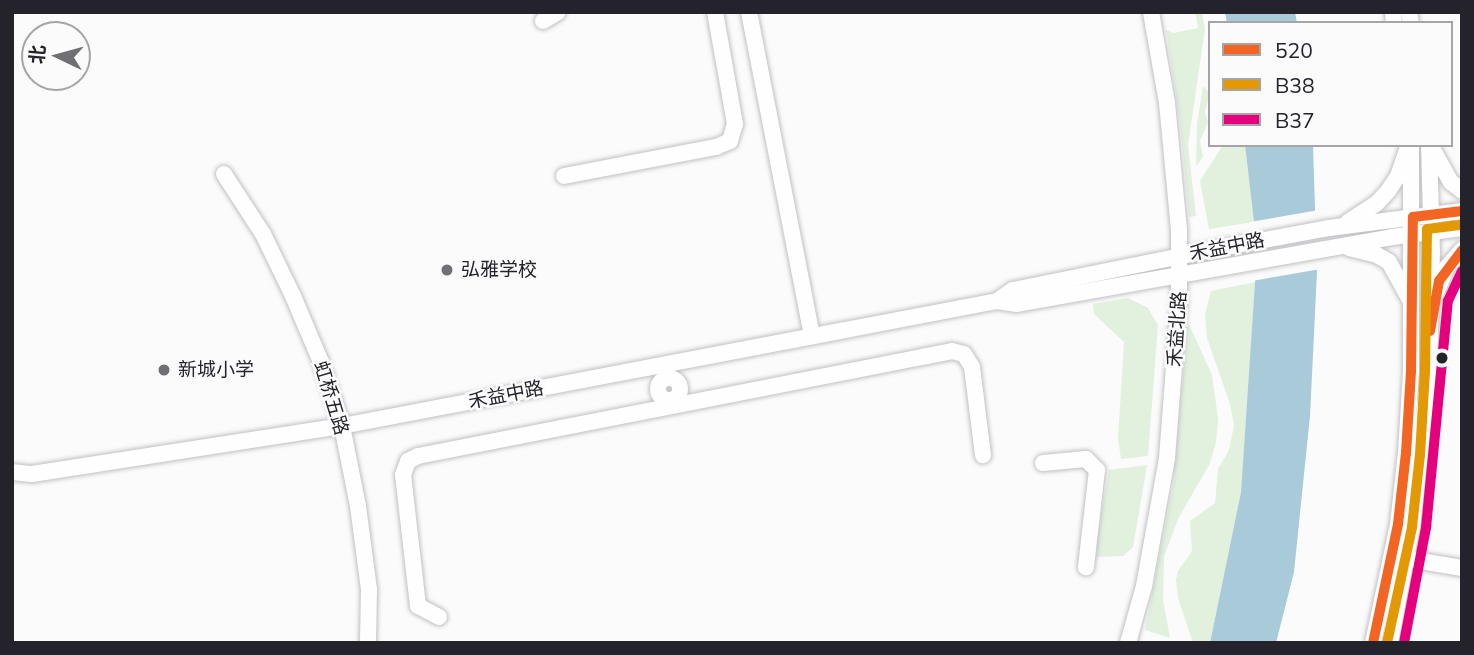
<!DOCTYPE html>
<html>
<head>
<meta charset="utf-8">
<style>
  body { margin:0 }
  #map { position:relative; width:1474px; height:655px; overflow:hidden; background:#fbfbfb; font-family:Mulish,"Noto Sans SC",sans-serif }
  div>[style] { position:absolute }
  .green>* { inset:0; background:#e1f1dd }
  .water>* { inset:0; background:#a9cad9 }
  .pier>* { inset:0; background:#fbfbfb }
  .roads { filter:drop-shadow(0 0 2px #c1c1c5) drop-shadow(0 0 2px #c1c1c5) }
  .minor>* { height:16px; margin:-8px; padding:0 8px; transform-origin:8px; border-radius:8px; background:#fefefe }
  .minor>.ring { margin:-8px; padding:0; box-sizing:content-box; background:none; border:16px solid #fefefe; border-radius:50% }
  .bus-1>* { height:10px; margin:-5px; padding:0 5px; transform-origin:5px; border-radius:5px; background:#f26522 }
  .bus-2>* { height:10px; margin:-5px; padding:0 5px; transform-origin:5px; border-radius:5px; background:#e29904 }
  .bus-3>* { height:10px; margin:-5px; padding:0 5px; transform-origin:5px; border-radius:5px; background:#e5007d }
  .dots>* { width:19px; height:19px; translate:-50% -50%; box-sizing:border-box; border:4px solid #fbfbfb; border-radius:50% }
  span { translate:-50% -50%; white-space:nowrap; text-align:center; line-height:1.15; -webkit-text-stroke:5px #fbfbfb; paint-order:stroke }
  .street-label { font-size:19px; color:#24232b }
  .poi-label { font-size:19px; color:#24232b }
  .left { translate:0 -50%; text-align:left }
  .frame { position:absolute; inset:0; border:14px solid #24232b; pointer-events:none }
  .legend { position:absolute; left:1208px; top:21px; width:245px; height:126px; box-sizing:border-box; background:#fbfbfb; border:2px solid #a5a5a8; margin:0; padding:9px 12px; list-style:none; font-size:21px; color:#24232b }
  .legend li { display:flex; align-items:center; gap:14px; height:35px }
  .legend b { width:35px; border:2px solid #a5a5a8 }
  .north { position:absolute; left:21px; top:21px; width:70px; height:70px; box-sizing:border-box; background:#fbfbfb; border:2px solid #a5a5a8; border-radius:50%; rotate:275deg; font-size:19px; font-weight:700; line-height:28px; text-align:center; color:#24232b }
  .north::after { content:''; display:block; margin:auto; width:24px; height:32px; background:#6f6f74; clip-path:polygon(50% 0,100% 100%,50% 72%,0 100%) }
</style>
</head>
<body>
<div id="map">
  <div class="green">
    <div style="clip-path:polygon(1195px 12px,1202px 12px,1205px 29px,1188px 145px,1196px 216px,1189px 217px,1180px 123px,1166px 30px,1174px 33px,1198px 28px)"></div>
    <div style="clip-path:polygon(1203px 86px,1210px 93px,1205px 112px,1208px 122px,1200px 141px,1203px 157px,1196px 166px,1197px 124px)"></div>
    <div style="clip-path:polygon(1223px 145px,1245px 145px,1254px 222px,1209px 229px,1200px 181px)"></div>
    <div style="clip-path:polygon(1255px 282px,1241px 492px,1210px 643px,1193px 643px,1178px 598px,1176px 580px,1178px 571px,1192px 551px,1190px 521px,1215px 503px,1218px 469px,1229px 450px,1234px 426px,1230px 404px,1207px 338px,1205px 314px,1211px 291px)"></div>
    <div style="clip-path:polygon(1128px 298px,1148px 308px,1158px 325px,1148px 456px,1121px 459px,1118px 439px,1124px 342px,1094px 314px,1093px 304px)"></div>
    <div style="clip-path:polygon(1188px 322px,1212px 375px,1218px 418px,1216px 443px,1209px 465px,1178px 519px,1164px 557px,1163px 600px,1170px 638px,1145px 630px,1173px 485px)"></div>
    <div style="clip-path:polygon(1147px 465px,1133px 547px,1123px 556px,1094px 557px,1109px 470px)"></div>
  </div>
  <div class="water">
    <div style="clip-path:polygon(1225px 12px,1295px 12px,1297px 23px,1227px 23px)"></div>
    <div style="clip-path:polygon(1245px 145px,1313px 145px,1317px 272px,1310px 416px,1294px 572px,1276px 643px,1210px 643px,1241px 492px,1255px 282px,1254px 222px)"></div>
  </div>
  <div class="pier">
    <div style="clip-path:polygon(1319px 210px,1321px 269px,1252px 281px,1250px 222px)"></div>
  </div>
  <div class="roads">
    <div class="minor">
      <div style="left:749px;top:12px;width:330px;rotate:79deg"></div>
      <div style="left:1393px;top:12px;width:11px;rotate:85deg"></div>
      <div style="left:1409px;top:12px;width:11px;rotate:80deg"></div>
      <div style="left:543px;top:21px;width:17px;rotate:-31deg"></div>
      <div style="left:1433px;top:150px;width:37px;rotate:61deg"></div>
      <div style="left:1451px;top:182px;width:14px;rotate:39deg"></div>
      <div style="left:224px;top:174px;width:72px;rotate:57deg"></div>
      <div style="left:263px;top:234px;width:69px;rotate:64.2deg"></div>
      <div style="left:293px;top:296px;width:72px;rotate:67deg"></div>
      <div style="left:321px;top:362px;width:67px;rotate:71.8deg"></div>
      <div style="left:342px;top:426px;width:82px;rotate:78.7deg"></div>
      <div style="left:358px;top:506px;width:84px;rotate:82.5deg"></div>
      <div style="left:369px;top:589px;width:54px;rotate:91.1deg"></div>
      <div style="left:564px;top:176px;width:155px;rotate:-10.8deg"></div>
      <div style="left:716px;top:147px;width:15px;rotate:-23deg"></div>
      <div style="left:730px;top:141px;width:18px;rotate:-74deg"></div>
      <div style="left:735px;top:124px;width:114px;rotate:-100.1deg"></div>
      <div style="left:1348px;top:222px;width:33px;rotate:-33deg"></div>
      <div style="left:1376px;top:204px;width:18px;rotate:-47deg"></div>
      <div style="left:1388px;top:191px;width:18px;rotate:-56deg"></div>
      <div style="left:1398px;top:176px;width:28px;rotate:-71deg"></div>
      <div style="left:1349px;top:248px;width:29px;rotate:14deg"></div>
      <div style="left:1377px;top:255px;width:14px;rotate:30deg"></div>
      <div style="left:1389px;top:262px;width:43px;rotate:61.1deg"></div>
      <div style="left:1435px;top:295px;width:30px;rotate:-67deg"></div>
      <div style="left:1447px;top:267px;width:23px;rotate:-49deg"></div>
      <div style="left:997px;top:301px;width:19px;rotate:-35deg"></div>
      <div style="left:1013px;top:290px;width:223px;rotate:-11.4deg"></div>
      <div style="left:1232px;top:246px;width:99px;rotate:-10.5deg"></div>
      <div style="left:1329px;top:228px;width:134px;rotate:-7.3deg"></div>
      <div class="ring" style="left:658px;top:378px;width:6px;height:6px"></div>
      <div style="left:1043px;top:463px;width:43px;rotate:-5.3deg"></div>
      <div style="left:1086px;top:459px;width:16px;rotate:45deg"></div>
      <div style="left:1097px;top:470px;width:98px;rotate:96.5deg"></div>
      <div style="left:12px;top:472px;width:20px;rotate:6deg"></div>
      <div style="left:32px;top:474px;width:314px;rotate:-8.8deg"></div>
      <div style="left:342px;top:426px;width:667px;rotate:-10.8deg"></div>
      <div style="left:997px;top:301px;width:19px;rotate:9deg"></div>
      <div style="left:1016px;top:304px;width:382px;rotate:-10.1deg"></div>
      <div style="left:1392px;top:237px;width:71px;rotate:-7.3deg"></div>
      <div style="left:1397px;top:557px;width:66px;rotate:9.6deg"></div>
      <div style="left:439px;top:617px;width:24px;rotate:-152deg"></div>
      <div style="left:418px;top:606px;width:132px;rotate:-96.5deg"></div>
      <div style="left:403px;top:475px;width:15px;rotate:-70deg"></div>
      <div style="left:408px;top:461px;width:11px;rotate:-27deg"></div>
      <div style="left:418px;top:456px;width:544px;rotate:-11.12deg"></div>
      <div style="left:952px;top:351px;width:12px;rotate:14deg"></div>
      <div style="left:964px;top:354px;width:15px;rotate:58deg"></div>
      <div style="left:972px;top:367px;width:89px;rotate:82.9deg"></div>
      <div style="left:1128px;top:643px;width:59px;rotate:-74.3deg"></div>
      <div style="left:1144px;top:586px;width:130px;rotate:-79.8deg"></div>
      <div style="left:1167px;top:458px;width:156px;rotate:-85.6deg"></div>
      <div style="left:1179px;top:302px;width:72px;rotate:-90deg"></div>
      <div style="left:1179px;top:230px;width:128px;rotate:-95.4deg"></div>
      <div style="left:1167px;top:103px;width:92px;rotate:-100deg"></div>
      <div style="left:1373px;top:643px;width:122px;rotate:-78.1deg"></div>
      <div style="left:1398px;top:524px;width:71px;rotate:-83.6deg"></div>
      <div style="left:1406px;top:453px;width:82px;rotate:-86.5deg"></div>
      <div style="left:1411px;top:371px;width:226px;rotate:-90deg"></div>
      <div style="left:1390px;top:643px;width:119px;rotate:-79.4deg"></div>
      <div style="left:1412px;top:526px;width:154px;rotate:-83.7deg"></div>
      <div style="left:1429px;top:373px;width:120px;rotate:-88.6deg"></div>
      <div style="left:1432px;top:253px;width:108px;rotate:-91.6deg"></div>
    </div>
  </div>
  <div class="bus-1">
    <div style="left:1430px;top:331px;width:51px;rotate:-79.8deg"></div>
    <div style="left:1439px;top:281px;width:39px;rotate:-53deg"></div>
    <div style="left:1373px;top:643px;width:122px;rotate:-78.1deg"></div>
    <div style="left:1398px;top:524px;width:71px;rotate:-83.6deg"></div>
    <div style="left:1406px;top:453px;width:82px;rotate:-86.5deg"></div>
    <div style="left:1411px;top:371px;width:154px;rotate:-89.3deg"></div>
    <div style="left:1413px;top:217px;width:49px;rotate:-7deg"></div>
  </div>
  <div class="bus-2">
    <div style="left:1387px;top:643px;width:119px;rotate:-77.8deg"></div>
    <div style="left:1412px;top:527px;width:72px;rotate:-83.7deg"></div>
    <div style="left:1420px;top:455px;width:84px;rotate:-86.6deg"></div>
    <div style="left:1425px;top:371px;width:142px;rotate:-89.2deg"></div>
    <div style="left:1427px;top:229px;width:35px;rotate:-7deg"></div>
  </div>
  <div class="bus-3">
    <div style="left:1404px;top:643px;width:117px;rotate:-79.2deg"></div>
    <div style="left:1426px;top:528px;width:228px;rotate:-84.5deg"></div>
    <div style="left:1448px;top:301px;width:33px;rotate:-65deg"></div>
  </div>
  <div class="dots">
    <div style="left:447px;top:270px;background:#6f6f74"></div>
    <div style="left:1442px;top:358px;background:#24232b"></div>
    <div style="left:164px;top:370px;background:#6f6f74"></div>
  </div>
  <div class="street-label">
    <span style="left:1227px;top:247px;rotate:-11deg">禾益中路</span>
    <span style="left:1177px;top:329px;rotate:-86deg">禾益北路</span>
    <span style="left:506px;top:395px;rotate:-11deg">禾益中路</span>
    <span style="left:331px;top:398px;rotate:73deg">虹桥五路</span>
  </div>
  <div class="poi-label">
    <span class="left" style="left:461px;top:270px">弘雅学校</span>
    <span class="left" style="left:178px;top:370px">新城小学</span>
  </div>
  <div class="frame"></div>
  <ul class="legend">
  <li><b style="height:9px;background:#f26522"></b>520</li>
  <li><b style="height:9px;background:#e29904"></b>B38</li>
  <li><b style="height:9px;background:#e5007d"></b>B37</li>
  </ul>
  <div class="north">北</div>
</div>
</body>
</html>
